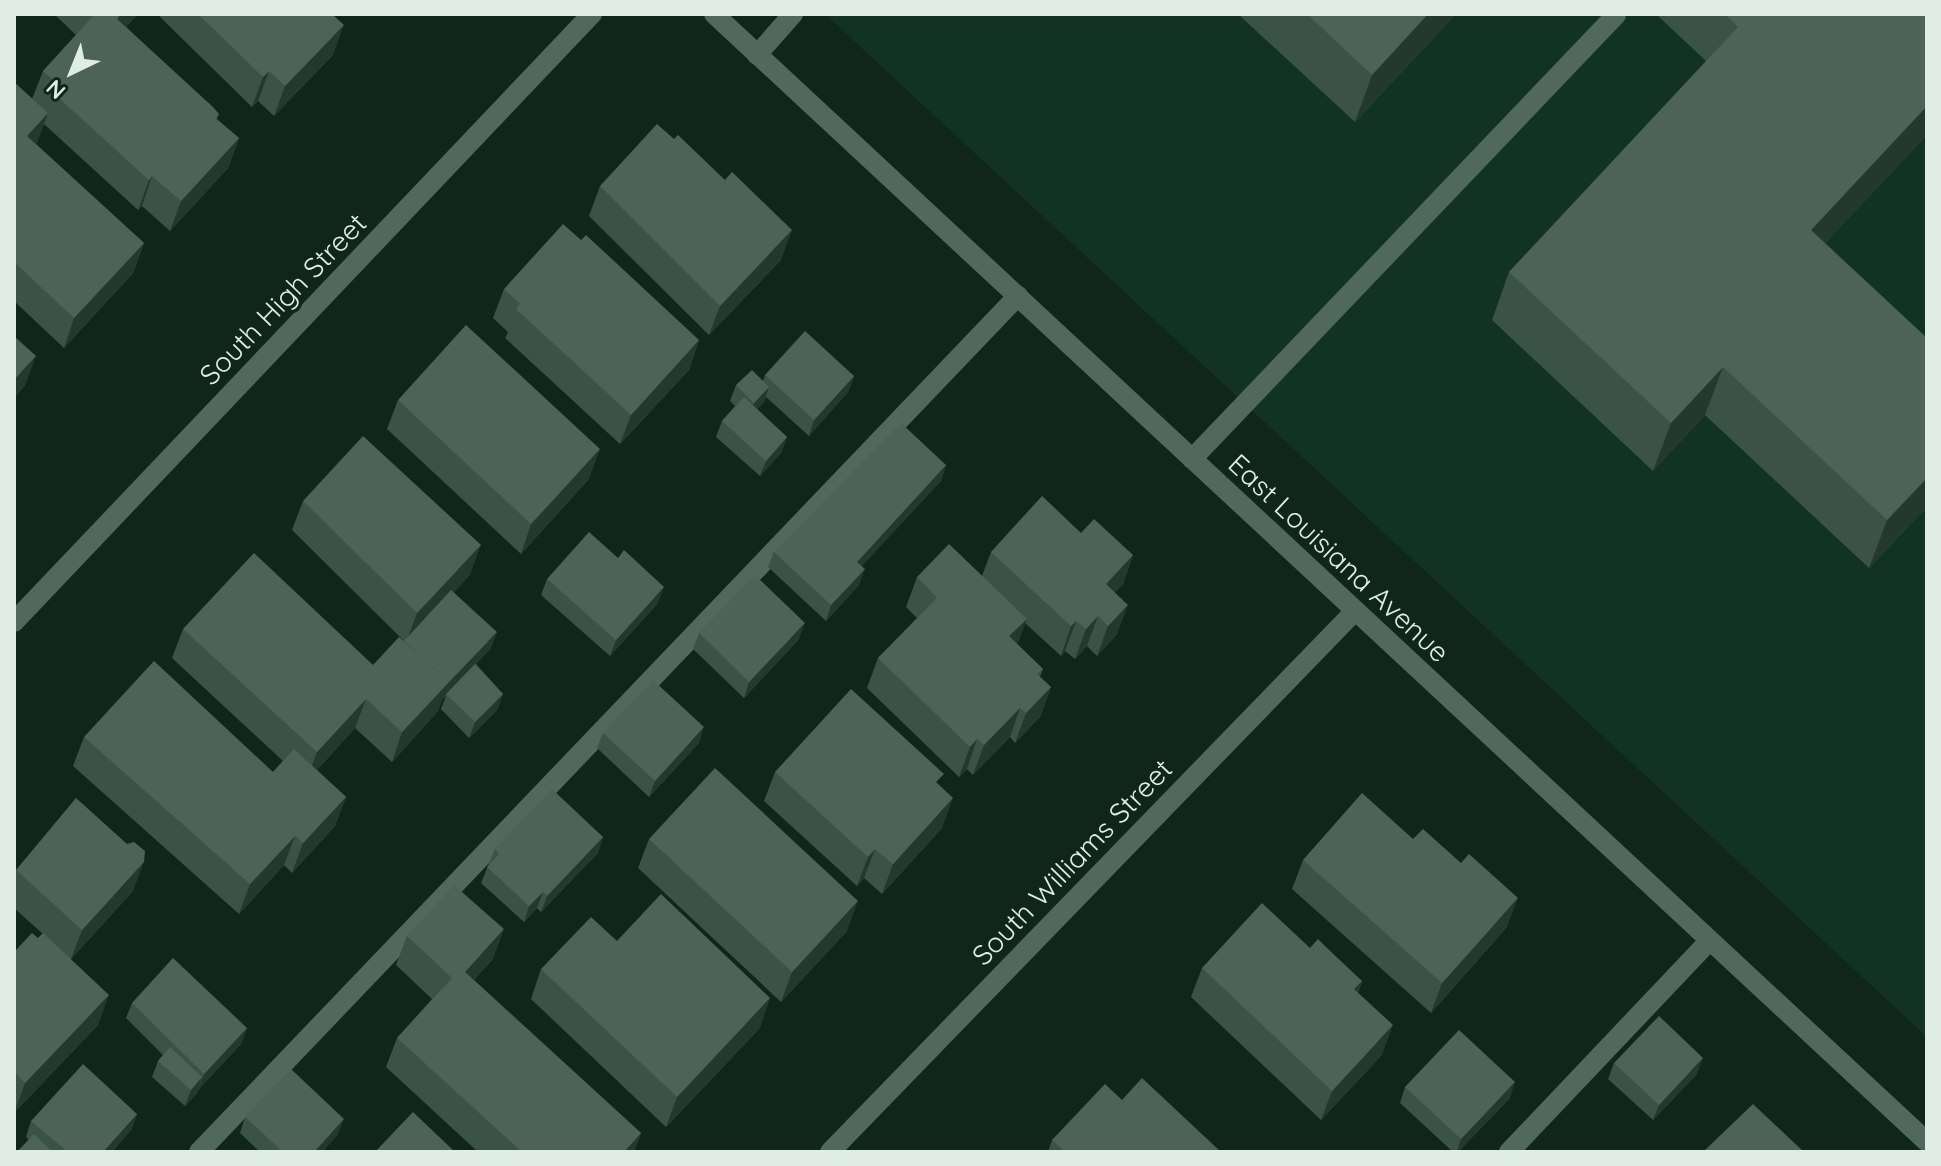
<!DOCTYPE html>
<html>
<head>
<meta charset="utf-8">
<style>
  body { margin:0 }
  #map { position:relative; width:1941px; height:1166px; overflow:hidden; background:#10261d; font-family:Quicksand,sans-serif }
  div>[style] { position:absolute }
  .built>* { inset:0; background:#133226 }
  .service>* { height:20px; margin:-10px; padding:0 10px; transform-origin:10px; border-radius:10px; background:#50685d }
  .minor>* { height:20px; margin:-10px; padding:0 10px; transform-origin:10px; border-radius:10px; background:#50685d }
  .tertiary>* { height:20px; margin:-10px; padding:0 10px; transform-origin:10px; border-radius:10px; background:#50685d }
  .wall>* { inset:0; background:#3b5248 }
  .shaded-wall>* { inset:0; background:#233930 }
  .building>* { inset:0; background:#4d6259 }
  span { translate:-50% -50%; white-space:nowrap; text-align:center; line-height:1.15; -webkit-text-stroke:7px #10261d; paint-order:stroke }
  .street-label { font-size:28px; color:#e0ede7 }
  .frame { position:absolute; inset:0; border:16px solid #e0ede7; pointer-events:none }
  .north { position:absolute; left:32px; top:32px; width:80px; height:80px; -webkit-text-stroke:6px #10261d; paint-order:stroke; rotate:223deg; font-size:22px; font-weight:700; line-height:32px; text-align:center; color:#e0ede7 }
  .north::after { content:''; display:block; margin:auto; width:28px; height:36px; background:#e0ede7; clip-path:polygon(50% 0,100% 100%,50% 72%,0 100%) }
</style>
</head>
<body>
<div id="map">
  <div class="built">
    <div style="clip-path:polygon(825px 14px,1927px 14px,1927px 1037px)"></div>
  </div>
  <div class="service">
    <div style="left:757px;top:55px;width:55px;rotate:-48.7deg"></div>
    <div style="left:1192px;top:459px;width:614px;rotate:-46.32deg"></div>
    <div style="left:199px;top:1152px;width:1185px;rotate:-46.27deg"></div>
    <div style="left:1509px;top:1152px;width:291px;rotate:-46.5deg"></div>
  </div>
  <div class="minor">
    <div style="left:14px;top:622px;width:839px;rotate:-46.45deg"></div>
    <div style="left:830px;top:1152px;width:754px;rotate:-45.86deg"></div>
  </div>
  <div class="tertiary">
    <div style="left:714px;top:14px;width:1656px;rotate:42.92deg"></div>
  </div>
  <div class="wall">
    <div style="clip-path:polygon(54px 14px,138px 14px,126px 27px,219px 114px,217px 119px,239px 138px,228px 168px,170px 231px,142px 206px,138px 210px,44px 124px,36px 144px,144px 243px,133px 273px,64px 348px,14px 301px,14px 82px,32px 99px,43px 71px,76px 35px)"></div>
    <div style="clip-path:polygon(157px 14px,332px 14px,333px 55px,274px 116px,258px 101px,252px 107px)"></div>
    <div style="clip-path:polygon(1238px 14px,1456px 14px,1355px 122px)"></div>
    <div style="clip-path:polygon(1656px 14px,1927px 14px,1927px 135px,1825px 243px,1927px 507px,1869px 568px,1705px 415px,1653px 471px,1492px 320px,1509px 272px,1706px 61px)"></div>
    <div style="clip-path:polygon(600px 186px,781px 260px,709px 335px,589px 216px)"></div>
    <div style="clip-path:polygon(504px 289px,699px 340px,689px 370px,620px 444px,505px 338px,508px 332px,493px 318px)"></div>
    <div style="clip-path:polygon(765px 375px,854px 376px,848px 392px,809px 436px,766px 397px,764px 402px,757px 409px,787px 437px,781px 453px,760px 476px,716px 437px,722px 421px,735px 406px,730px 401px,736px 385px,763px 381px)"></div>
    <div style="clip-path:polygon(398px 400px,589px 479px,521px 554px,387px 429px)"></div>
    <div style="clip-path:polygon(946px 465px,941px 481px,861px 566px,859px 585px,826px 621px,768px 567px,774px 552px)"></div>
    <div style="clip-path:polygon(303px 501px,470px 575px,454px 592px,491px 648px,476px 664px,503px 694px,497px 710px,469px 738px,441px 709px,446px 696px,442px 699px,438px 711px,392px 762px,355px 728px,317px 770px,346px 797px,335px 826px,292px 873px,284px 865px,239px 914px,73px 766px,84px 737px,273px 772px,283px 761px,172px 658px,183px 629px,373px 665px,404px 641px,292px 530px)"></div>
    <div style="clip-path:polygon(1081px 533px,1133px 555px,1123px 584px,1115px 592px,1117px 634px,1097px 656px,1087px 646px,1075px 659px,1065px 651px,1061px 656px,1025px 623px,1017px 644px,1043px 669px,1040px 677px,1051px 687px,1040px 717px,1015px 743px,1010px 737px,973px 775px,967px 769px,959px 777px,867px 688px,878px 658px,917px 618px,906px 607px,917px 577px,982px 576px,991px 552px)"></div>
    <div style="clip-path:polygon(618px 558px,658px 603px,610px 656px,541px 595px,547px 579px)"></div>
    <div style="clip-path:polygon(699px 633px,799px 639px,744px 698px,693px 649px)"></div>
    <div style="clip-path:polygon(603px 733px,699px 743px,649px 797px,597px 748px)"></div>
    <div style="clip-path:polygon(775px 772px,939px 786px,942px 828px,882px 894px,864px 878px,857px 886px,764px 801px)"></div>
    <div style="clip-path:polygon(603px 837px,598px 853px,541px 912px,537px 908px,524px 922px,481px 883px,495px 849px)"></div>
    <div style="clip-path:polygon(649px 839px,847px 931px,781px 1002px,638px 868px)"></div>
    <div style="clip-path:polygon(1303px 860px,1507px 927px,1431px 1013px,1292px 889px)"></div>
    <div style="clip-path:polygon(16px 870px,133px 891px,71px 959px,98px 1025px,14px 1113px,14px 948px,16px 950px,38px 938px,43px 934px,14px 908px,14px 877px)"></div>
    <div style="clip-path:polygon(407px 936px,493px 959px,474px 980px,641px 1133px,634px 1152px,478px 1152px,386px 1067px,397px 1038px,432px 999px,396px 965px)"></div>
    <div style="clip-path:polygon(1310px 948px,1362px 981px,1358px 993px,1382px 1055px,1321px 1120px,1191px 997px,1202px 968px)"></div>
    <div style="clip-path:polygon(541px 969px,760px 1028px,666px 1127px,531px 999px)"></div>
    <div style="clip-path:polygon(132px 1003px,247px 1028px,241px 1044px,198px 1090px,197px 1093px,185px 1106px,152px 1077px,158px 1061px,163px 1055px,126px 1018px)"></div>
    <div style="clip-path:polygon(1614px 1063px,1697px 1074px,1653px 1120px,1608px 1079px)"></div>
    <div style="clip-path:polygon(1405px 1087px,1510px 1098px,1458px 1152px,1453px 1152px,1400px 1103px)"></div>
    <div style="clip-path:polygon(1122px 1100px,1221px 1152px,1048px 1152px,1052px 1140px)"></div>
    <div style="clip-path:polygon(137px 1114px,131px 1130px,112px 1152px,17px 1152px,29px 1140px,26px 1137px,31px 1121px)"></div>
    <div style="clip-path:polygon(245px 1117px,338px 1134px,322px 1152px,260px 1152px,240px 1133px)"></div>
  </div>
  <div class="shaded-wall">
    <div style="clip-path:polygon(121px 14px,138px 14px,106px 48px,117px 19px)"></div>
    <div style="clip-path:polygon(1428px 14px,1456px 14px,1355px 122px,1372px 75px)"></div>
    <div style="clip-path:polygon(344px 25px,333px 55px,274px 116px,285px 86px)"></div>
    <div style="clip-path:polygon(269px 71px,258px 101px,252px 107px,263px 77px)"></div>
    <div style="clip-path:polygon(1927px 106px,1927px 135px,1794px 277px,1811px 230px)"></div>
    <div style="clip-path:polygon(48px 113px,37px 143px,17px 165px,27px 136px)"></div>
    <div style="clip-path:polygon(239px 138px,228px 168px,170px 231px,181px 201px)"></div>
    <div style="clip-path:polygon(152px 176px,142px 206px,138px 210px,149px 180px)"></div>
    <div style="clip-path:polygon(792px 230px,781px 260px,709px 335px,720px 306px)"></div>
    <div style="clip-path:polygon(144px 243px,133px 273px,64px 348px,74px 318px)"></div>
    <div style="clip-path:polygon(699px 340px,689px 370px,620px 444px,631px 415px)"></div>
    <div style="clip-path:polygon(36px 356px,25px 386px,14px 398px,14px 380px)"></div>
    <div style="clip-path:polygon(1723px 367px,1705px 415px,1653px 471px,1671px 423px)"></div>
    <div style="clip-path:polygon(854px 376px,848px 392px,809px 436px,814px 420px)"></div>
    <div style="clip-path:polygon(769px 387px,764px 402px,748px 419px,754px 403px)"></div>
    <div style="clip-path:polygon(787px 437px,781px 453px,760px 476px,766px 461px)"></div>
    <div style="clip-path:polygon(600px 449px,589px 479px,521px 554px,531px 524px)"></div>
    <div style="clip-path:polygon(946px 465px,941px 481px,851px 578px,857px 562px)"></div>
    <div style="clip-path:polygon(1927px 478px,1927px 507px,1869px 568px,1887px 520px)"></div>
    <div style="clip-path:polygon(481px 545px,470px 575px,406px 643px,417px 613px)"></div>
    <div style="clip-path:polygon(1133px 555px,1123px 584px,1095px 614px,1106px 584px)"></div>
    <div style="clip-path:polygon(865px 569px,859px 585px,826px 621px,831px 605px)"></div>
    <div style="clip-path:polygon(664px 587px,658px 603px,610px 656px,616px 640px)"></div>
    <div style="clip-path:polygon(1128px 605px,1117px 634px,1097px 656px,1108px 626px)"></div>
    <div style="clip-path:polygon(1098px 616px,1087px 646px,1075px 659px,1086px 629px)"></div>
    <div style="clip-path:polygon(1027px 619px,1016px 648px,1009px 636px)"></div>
    <div style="clip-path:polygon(1076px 621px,1065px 651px,1061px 656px,1071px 626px)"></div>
    <div style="clip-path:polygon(805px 623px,799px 639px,744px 698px,749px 682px)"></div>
    <div style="clip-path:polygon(497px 632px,491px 648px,442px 699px,438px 711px,392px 762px,402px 732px,449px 682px)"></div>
    <div style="clip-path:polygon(1051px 687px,1040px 717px,1015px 743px,1026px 713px)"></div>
    <div style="clip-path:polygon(503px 694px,497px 710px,469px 738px,475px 722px)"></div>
    <div style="clip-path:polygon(366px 699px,355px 728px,306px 782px,317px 752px)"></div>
    <div style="clip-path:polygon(1020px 708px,1010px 737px,973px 775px,984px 745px)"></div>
    <div style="clip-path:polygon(704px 727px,699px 743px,649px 797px,655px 781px)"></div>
    <div style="clip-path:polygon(977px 739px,967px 769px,959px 777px,970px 747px)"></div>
    <div style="clip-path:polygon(346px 797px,335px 826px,292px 873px,303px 843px)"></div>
    <div style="clip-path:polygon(953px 798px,942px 828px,882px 894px,893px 864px)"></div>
    <div style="clip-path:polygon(295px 836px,284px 865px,239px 914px,250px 884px)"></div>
    <div style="clip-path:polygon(603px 837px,598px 853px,541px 912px,547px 896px)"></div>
    <div style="clip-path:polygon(875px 849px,864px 878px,857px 886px,868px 857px)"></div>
    <div style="clip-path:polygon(144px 862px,133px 891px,71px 959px,82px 930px)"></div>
    <div style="clip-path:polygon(543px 892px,537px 908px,524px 922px,529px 906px)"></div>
    <div style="clip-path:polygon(1518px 898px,1507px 927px,1431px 1013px,1442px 983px)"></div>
    <div style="clip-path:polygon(858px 901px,847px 931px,781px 1002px,792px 972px)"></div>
    <div style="clip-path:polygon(504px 929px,493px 959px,454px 1002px,465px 972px)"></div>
    <div style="clip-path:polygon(1362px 981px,1351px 1010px,1354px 989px)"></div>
    <div style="clip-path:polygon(109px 995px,98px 1025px,14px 1113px,25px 1083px)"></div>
    <div style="clip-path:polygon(770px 998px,760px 1028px,666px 1127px,677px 1097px)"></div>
    <div style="clip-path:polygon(1393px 1025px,1382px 1055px,1321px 1120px,1332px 1091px)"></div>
    <div style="clip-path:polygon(247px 1028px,241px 1044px,198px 1090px,204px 1074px)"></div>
    <div style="clip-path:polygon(1703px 1058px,1697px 1074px,1653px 1120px,1659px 1105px)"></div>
    <div style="clip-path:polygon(202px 1077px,197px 1093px,185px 1106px,191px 1090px)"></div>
    <div style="clip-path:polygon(1515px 1082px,1510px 1098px,1458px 1152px,1457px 1152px,1461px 1139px)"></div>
    <div style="clip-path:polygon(137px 1114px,131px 1130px,112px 1152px,103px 1152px)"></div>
    <div style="clip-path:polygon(344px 1119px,338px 1134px,322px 1152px,314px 1152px)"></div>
    <div style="clip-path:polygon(641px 1133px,634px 1152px,624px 1152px)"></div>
  </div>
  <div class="building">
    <div style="clip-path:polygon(95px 14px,121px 14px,117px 19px,213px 107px,219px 114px,215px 118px,239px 138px,181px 201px,152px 176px,149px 180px,50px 90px,56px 83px,43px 71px)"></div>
    <div style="clip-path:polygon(198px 14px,332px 14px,344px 25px,285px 86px,269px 71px,263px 77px)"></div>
    <div style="clip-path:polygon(1307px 14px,1428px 14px,1372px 75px)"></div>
    <div style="clip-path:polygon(1725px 14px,1927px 14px,1927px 106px,1811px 230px,1927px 338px,1927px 478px,1887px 520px,1723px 367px,1671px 423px,1509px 272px,1738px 27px)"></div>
    <div style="clip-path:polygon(14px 82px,48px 113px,27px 136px,144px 243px,74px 318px,14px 262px)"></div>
    <div style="clip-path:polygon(657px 124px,674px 139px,678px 135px,725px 180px,732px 172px,792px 230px,720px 306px,600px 186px)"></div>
    <div style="clip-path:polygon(563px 224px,581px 240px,586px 235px,699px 340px,631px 415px,516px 309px,520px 304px,504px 289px)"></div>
    <div style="clip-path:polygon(466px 325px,600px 449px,531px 524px,398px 400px)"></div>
    <div style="clip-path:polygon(805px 331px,854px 376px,814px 420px,765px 375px)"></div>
    <div style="clip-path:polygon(14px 336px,36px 356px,14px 380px)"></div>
    <div style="clip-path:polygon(752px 370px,769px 387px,754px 403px,736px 385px)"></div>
    <div style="clip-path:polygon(744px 397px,787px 437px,766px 461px,722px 421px)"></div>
    <div style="clip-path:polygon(901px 423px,946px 465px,857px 562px,865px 569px,831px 605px,774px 552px)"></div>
    <div style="clip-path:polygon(363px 436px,481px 545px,417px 613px,303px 501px)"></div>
    <div style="clip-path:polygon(1042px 496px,1081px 533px,1094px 519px,1133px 555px,1106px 584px,1128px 605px,1108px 626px,1098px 616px,1086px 629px,1076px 621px,1071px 626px,991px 552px)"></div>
    <div style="clip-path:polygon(589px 532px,618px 558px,624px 550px,664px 587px,616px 640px,547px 579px)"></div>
    <div style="clip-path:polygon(949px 544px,1027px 619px,1009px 636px,1043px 669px,1037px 674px,1051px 687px,1026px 713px,1020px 708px,984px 745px,977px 739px,970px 747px,878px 658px,937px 598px,917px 577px)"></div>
    <div style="clip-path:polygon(254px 553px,373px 665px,399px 637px,449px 682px,402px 732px,366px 699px,317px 752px,183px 629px)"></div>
    <div style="clip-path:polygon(755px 575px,805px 623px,749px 682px,699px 633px)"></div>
    <div style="clip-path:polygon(451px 590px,497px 632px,448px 683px,449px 682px,404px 641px)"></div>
    <div style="clip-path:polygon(154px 661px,273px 772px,294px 749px,346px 797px,303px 843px,295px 836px,250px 884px,84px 737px)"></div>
    <div style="clip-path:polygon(475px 664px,503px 694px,475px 722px,446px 694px)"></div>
    <div style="clip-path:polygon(653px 680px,704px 727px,655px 781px,603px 733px)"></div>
    <div style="clip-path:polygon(851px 689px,944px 774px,936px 782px,953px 798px,893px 864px,875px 849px,868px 857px,775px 772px)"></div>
    <div style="clip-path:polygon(715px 768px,858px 901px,792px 972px,649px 839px)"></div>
    <div style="clip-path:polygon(552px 789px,603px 837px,547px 896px,543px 892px,529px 906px,487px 867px,499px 854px,495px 849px)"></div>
    <div style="clip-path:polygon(1362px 793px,1413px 839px,1423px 829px,1461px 863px,1469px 854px,1518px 898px,1442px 983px,1303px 860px)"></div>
    <div style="clip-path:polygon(76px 798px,127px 844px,134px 842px,145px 851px,144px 862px,82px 930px,16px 870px)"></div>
    <div style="clip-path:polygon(454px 885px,504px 929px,465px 972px,641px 1133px,624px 1152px,522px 1152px,397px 1038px,452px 978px,407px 936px)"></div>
    <div style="clip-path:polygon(661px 894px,770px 998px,677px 1097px,541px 969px,591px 917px,617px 941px)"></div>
    <div style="clip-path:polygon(1262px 903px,1310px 948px,1318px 939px,1326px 947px,1362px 981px,1354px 989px,1393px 1025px,1332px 1091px,1202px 968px)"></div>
    <div style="clip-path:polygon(32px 933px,38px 938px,43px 933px,109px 995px,25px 1083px,14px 1072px,14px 948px,16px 950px)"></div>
    <div style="clip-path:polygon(173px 958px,247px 1028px,204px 1074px,132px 1003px)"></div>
    <div style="clip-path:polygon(1659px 1016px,1703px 1058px,1659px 1105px,1614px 1063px)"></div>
    <div style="clip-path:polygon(1459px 1030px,1515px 1082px,1461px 1139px,1405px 1087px)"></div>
    <div style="clip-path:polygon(170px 1047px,202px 1077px,191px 1090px,158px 1061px)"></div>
    <div style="clip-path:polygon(83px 1064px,137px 1114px,103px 1152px,68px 1152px,31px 1121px)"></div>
    <div style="clip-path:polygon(291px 1069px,344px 1119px,314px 1152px,283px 1152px,245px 1117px)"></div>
    <div style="clip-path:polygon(1142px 1078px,1221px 1152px,1065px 1152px,1052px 1140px,1105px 1084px,1122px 1100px)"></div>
    <div style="clip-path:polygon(1753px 1104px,1804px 1152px,1703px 1152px)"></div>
    <div style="clip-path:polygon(413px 1112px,454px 1151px,453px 1152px,375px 1152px)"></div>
    <div style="clip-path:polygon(34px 1134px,52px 1152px,17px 1152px)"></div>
  </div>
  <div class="street-label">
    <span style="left:283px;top:299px;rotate:-46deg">South High Street</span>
    <span style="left:1339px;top:558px;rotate:43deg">East Louisiana Avenue</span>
    <span style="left:1072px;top:862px;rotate:-46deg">South Williams Street</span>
  </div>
  <div class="frame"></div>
  <div class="north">N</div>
</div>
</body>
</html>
